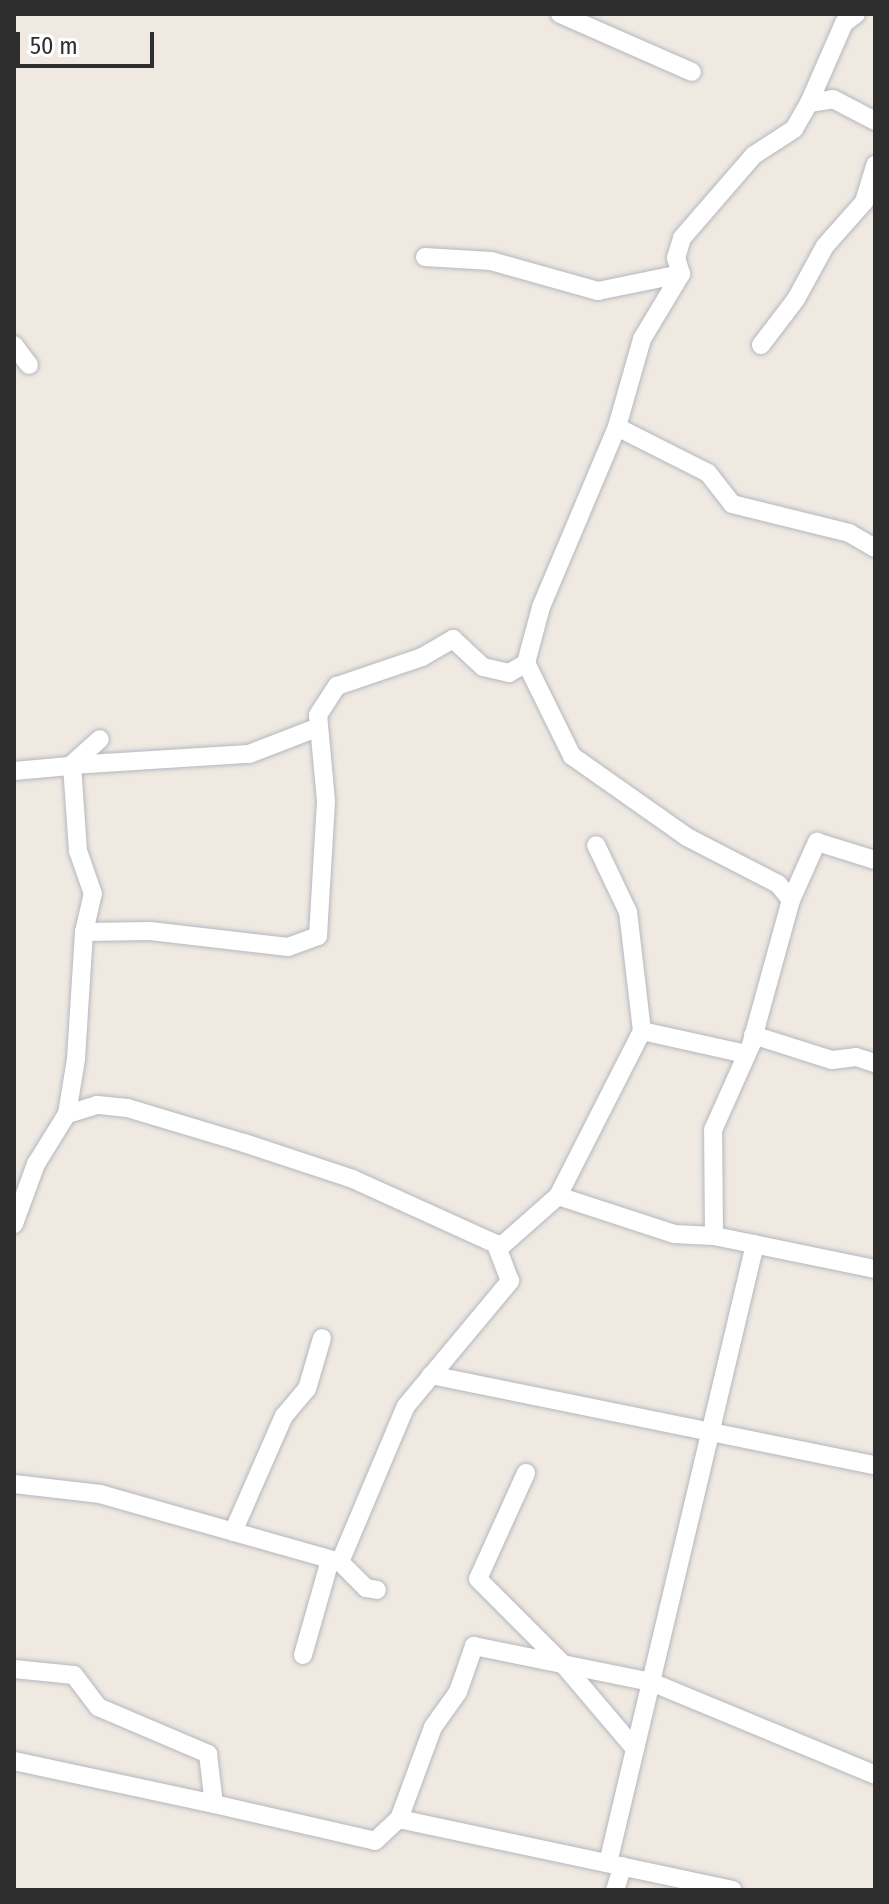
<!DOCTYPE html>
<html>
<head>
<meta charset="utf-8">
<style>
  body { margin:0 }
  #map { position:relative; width:889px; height:1904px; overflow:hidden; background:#efe9e1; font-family:"Fira Sans Condensed",sans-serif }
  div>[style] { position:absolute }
  .roads { filter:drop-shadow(0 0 2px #b4b7c1) drop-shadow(0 0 2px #b4b7c1) }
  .street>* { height:18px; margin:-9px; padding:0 9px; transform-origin:9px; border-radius:9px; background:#fff }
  span { translate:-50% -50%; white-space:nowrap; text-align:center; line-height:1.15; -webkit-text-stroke:6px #fff; paint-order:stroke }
  .frame { position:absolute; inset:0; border:16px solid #2e2e2e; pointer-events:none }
  .scale { position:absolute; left:16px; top:32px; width:138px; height:36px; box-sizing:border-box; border:4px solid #2e2e2e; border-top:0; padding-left:10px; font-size:24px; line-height:28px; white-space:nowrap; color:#2e2e2e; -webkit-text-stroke:6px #fff; paint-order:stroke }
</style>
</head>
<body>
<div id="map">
  <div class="roads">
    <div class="street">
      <div style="left:560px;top:14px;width:144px;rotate:23.7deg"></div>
      <div style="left:809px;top:103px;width:87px;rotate:-66.4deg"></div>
      <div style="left:844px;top:23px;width:15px;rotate:-37deg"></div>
      <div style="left:425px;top:257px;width:66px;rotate:3.5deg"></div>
      <div style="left:491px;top:261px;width:111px;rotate:15.7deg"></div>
      <div style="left:598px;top:291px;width:85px;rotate:-11.6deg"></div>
      <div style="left:681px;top:274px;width:76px;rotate:121deg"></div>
      <div style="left:642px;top:339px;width:91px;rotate:105.9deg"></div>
      <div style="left:681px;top:274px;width:17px;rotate:-107deg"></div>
      <div style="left:676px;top:258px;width:21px;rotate:-73deg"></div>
      <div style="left:682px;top:238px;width:110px;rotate:-49.1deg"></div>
      <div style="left:754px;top:155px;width:48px;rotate:-33deg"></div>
      <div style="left:794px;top:129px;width:30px;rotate:-60deg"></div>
      <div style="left:809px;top:103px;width:24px;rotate:-9deg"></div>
      <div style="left:833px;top:99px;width:47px;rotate:27.6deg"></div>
      <div style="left:14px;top:345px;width:25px;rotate:53deg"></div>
      <div style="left:761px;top:345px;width:58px;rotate:-52.7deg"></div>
      <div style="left:796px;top:299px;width:60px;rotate:-61.3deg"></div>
      <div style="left:825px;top:246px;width:59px;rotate:-48.4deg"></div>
      <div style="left:864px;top:202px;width:39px;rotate:-73deg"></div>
      <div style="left:14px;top:771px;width:56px;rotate:-5.1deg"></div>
      <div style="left:70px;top:766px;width:40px;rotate:-42deg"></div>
      <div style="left:791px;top:900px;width:21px;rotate:-129deg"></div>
      <div style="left:778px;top:884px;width:102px;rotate:-152.7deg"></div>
      <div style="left:687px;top:837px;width:141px;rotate:-144.8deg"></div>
      <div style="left:572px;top:756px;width:104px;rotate:-116.3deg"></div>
      <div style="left:526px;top:663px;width:58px;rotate:-75deg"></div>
      <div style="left:541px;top:607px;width:195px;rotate:-67.1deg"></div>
      <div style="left:617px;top:427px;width:102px;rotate:26.8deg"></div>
      <div style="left:708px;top:473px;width:39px;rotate:52deg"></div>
      <div style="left:732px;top:504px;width:121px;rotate:13.9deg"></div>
      <div style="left:849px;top:533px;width:30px;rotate:30deg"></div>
      <div style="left:84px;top:932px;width:39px;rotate:-77deg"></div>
      <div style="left:93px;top:894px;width:46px;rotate:-109.2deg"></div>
      <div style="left:78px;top:851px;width:86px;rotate:-94deg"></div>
      <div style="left:72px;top:765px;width:177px;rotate:-3.6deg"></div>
      <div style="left:249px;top:754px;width:75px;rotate:-21.1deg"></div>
      <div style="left:642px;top:1031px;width:107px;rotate:12.5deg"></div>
      <div style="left:753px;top:1035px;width:83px;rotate:17.6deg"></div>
      <div style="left:832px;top:1060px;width:24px;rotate:-7deg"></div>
      <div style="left:856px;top:1057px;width:20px;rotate:18deg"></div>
      <div style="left:558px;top:1196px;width:122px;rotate:18.1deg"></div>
      <div style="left:674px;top:1234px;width:40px;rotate:2.9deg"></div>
      <div style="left:714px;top:1236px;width:164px;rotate:11.6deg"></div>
      <div style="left:14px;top:1224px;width:64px;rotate:-69.9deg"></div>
      <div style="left:36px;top:1164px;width:59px;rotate:-58.2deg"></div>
      <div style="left:714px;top:1236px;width:106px;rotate:-90.5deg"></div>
      <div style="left:713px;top:1130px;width:93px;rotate:-65.9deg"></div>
      <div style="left:751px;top:1045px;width:150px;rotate:-74.6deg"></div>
      <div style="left:791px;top:900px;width:64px;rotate:-65.9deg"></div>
      <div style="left:817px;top:842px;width:61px;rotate:17.2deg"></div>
      <div style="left:498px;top:1249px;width:80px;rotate:-41.5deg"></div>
      <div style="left:558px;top:1196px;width:185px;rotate:-63deg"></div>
      <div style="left:642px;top:1031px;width:120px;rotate:-96.7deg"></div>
      <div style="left:628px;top:912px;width:74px;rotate:-115.5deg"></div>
      <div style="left:431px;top:1375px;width:453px;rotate:11.5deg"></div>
      <div style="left:526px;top:1473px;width:116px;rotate:114.4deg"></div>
      <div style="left:478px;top:1579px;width:120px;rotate:45deg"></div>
      <div style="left:563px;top:1664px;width:111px;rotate:49.7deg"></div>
      <div style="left:14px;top:1484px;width:87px;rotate:6.6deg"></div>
      <div style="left:100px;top:1494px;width:249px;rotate:15.8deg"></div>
      <div style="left:340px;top:1562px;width:169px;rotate:-67.1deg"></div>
      <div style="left:406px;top:1406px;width:163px;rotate:-50.2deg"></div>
      <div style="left:510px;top:1281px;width:40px;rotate:-111deg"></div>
      <div style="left:496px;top:1244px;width:157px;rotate:-155.6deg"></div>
      <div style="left:353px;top:1179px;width:115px;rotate:-161.7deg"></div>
      <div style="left:244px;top:1143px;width:122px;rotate:-163.3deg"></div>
      <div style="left:127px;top:1108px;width:30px;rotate:-174deg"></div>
      <div style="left:97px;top:1105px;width:31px;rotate:163deg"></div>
      <div style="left:67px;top:1114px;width:56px;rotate:-80.7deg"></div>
      <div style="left:76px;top:1059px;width:127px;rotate:-86.4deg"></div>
      <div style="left:84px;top:932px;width:66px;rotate:-0.9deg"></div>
      <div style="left:150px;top:931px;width:139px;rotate:6.6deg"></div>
      <div style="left:288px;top:947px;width:32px;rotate:-20deg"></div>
      <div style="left:318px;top:936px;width:135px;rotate:-86.6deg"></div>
      <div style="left:326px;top:801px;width:86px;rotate:-95.3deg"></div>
      <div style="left:318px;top:715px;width:35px;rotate:-57deg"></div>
      <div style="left:337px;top:686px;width:90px;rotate:-18.8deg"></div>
      <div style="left:422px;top:657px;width:36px;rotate:-30deg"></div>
      <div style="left:453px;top:639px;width:41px;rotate:43deg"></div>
      <div style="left:483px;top:667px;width:27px;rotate:13deg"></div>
      <div style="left:509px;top:673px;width:20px;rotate:-30deg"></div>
      <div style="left:233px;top:1532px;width:127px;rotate:-66.3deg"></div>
      <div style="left:284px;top:1416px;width:35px;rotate:-50deg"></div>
      <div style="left:307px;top:1389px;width:53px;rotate:-73.6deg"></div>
      <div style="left:340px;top:1562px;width:37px;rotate:45deg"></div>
      <div style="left:366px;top:1588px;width:11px;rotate:10deg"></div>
      <div style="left:303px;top:1655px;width:99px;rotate:-74.1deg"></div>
      <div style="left:14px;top:1669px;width:60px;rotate:5.7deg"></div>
      <div style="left:74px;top:1675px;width:40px;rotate:53deg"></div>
      <div style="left:98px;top:1707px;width:120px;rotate:23.1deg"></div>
      <div style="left:208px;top:1754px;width:50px;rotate:83.2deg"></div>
      <div style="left:214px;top:1804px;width:165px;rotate:12.9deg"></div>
      <div style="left:375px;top:1841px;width:33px;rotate:-43deg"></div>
      <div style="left:399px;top:1819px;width:98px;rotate:-69.7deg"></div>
      <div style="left:433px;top:1727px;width:43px;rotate:-54.5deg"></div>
      <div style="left:458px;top:1692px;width:49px;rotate:-70.8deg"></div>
      <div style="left:474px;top:1646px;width:181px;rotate:11.5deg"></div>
      <div style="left:651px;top:1682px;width:243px;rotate:22.5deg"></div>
      <div style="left:14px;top:1761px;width:205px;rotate:12.1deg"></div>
      <div style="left:399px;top:1819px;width:341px;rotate:12deg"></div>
      <div style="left:608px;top:1863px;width:636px;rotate:-76.64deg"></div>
      <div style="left:615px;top:1890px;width:25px;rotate:-72deg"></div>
    </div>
  </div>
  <div class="frame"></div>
  <div class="scale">50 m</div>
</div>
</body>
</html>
